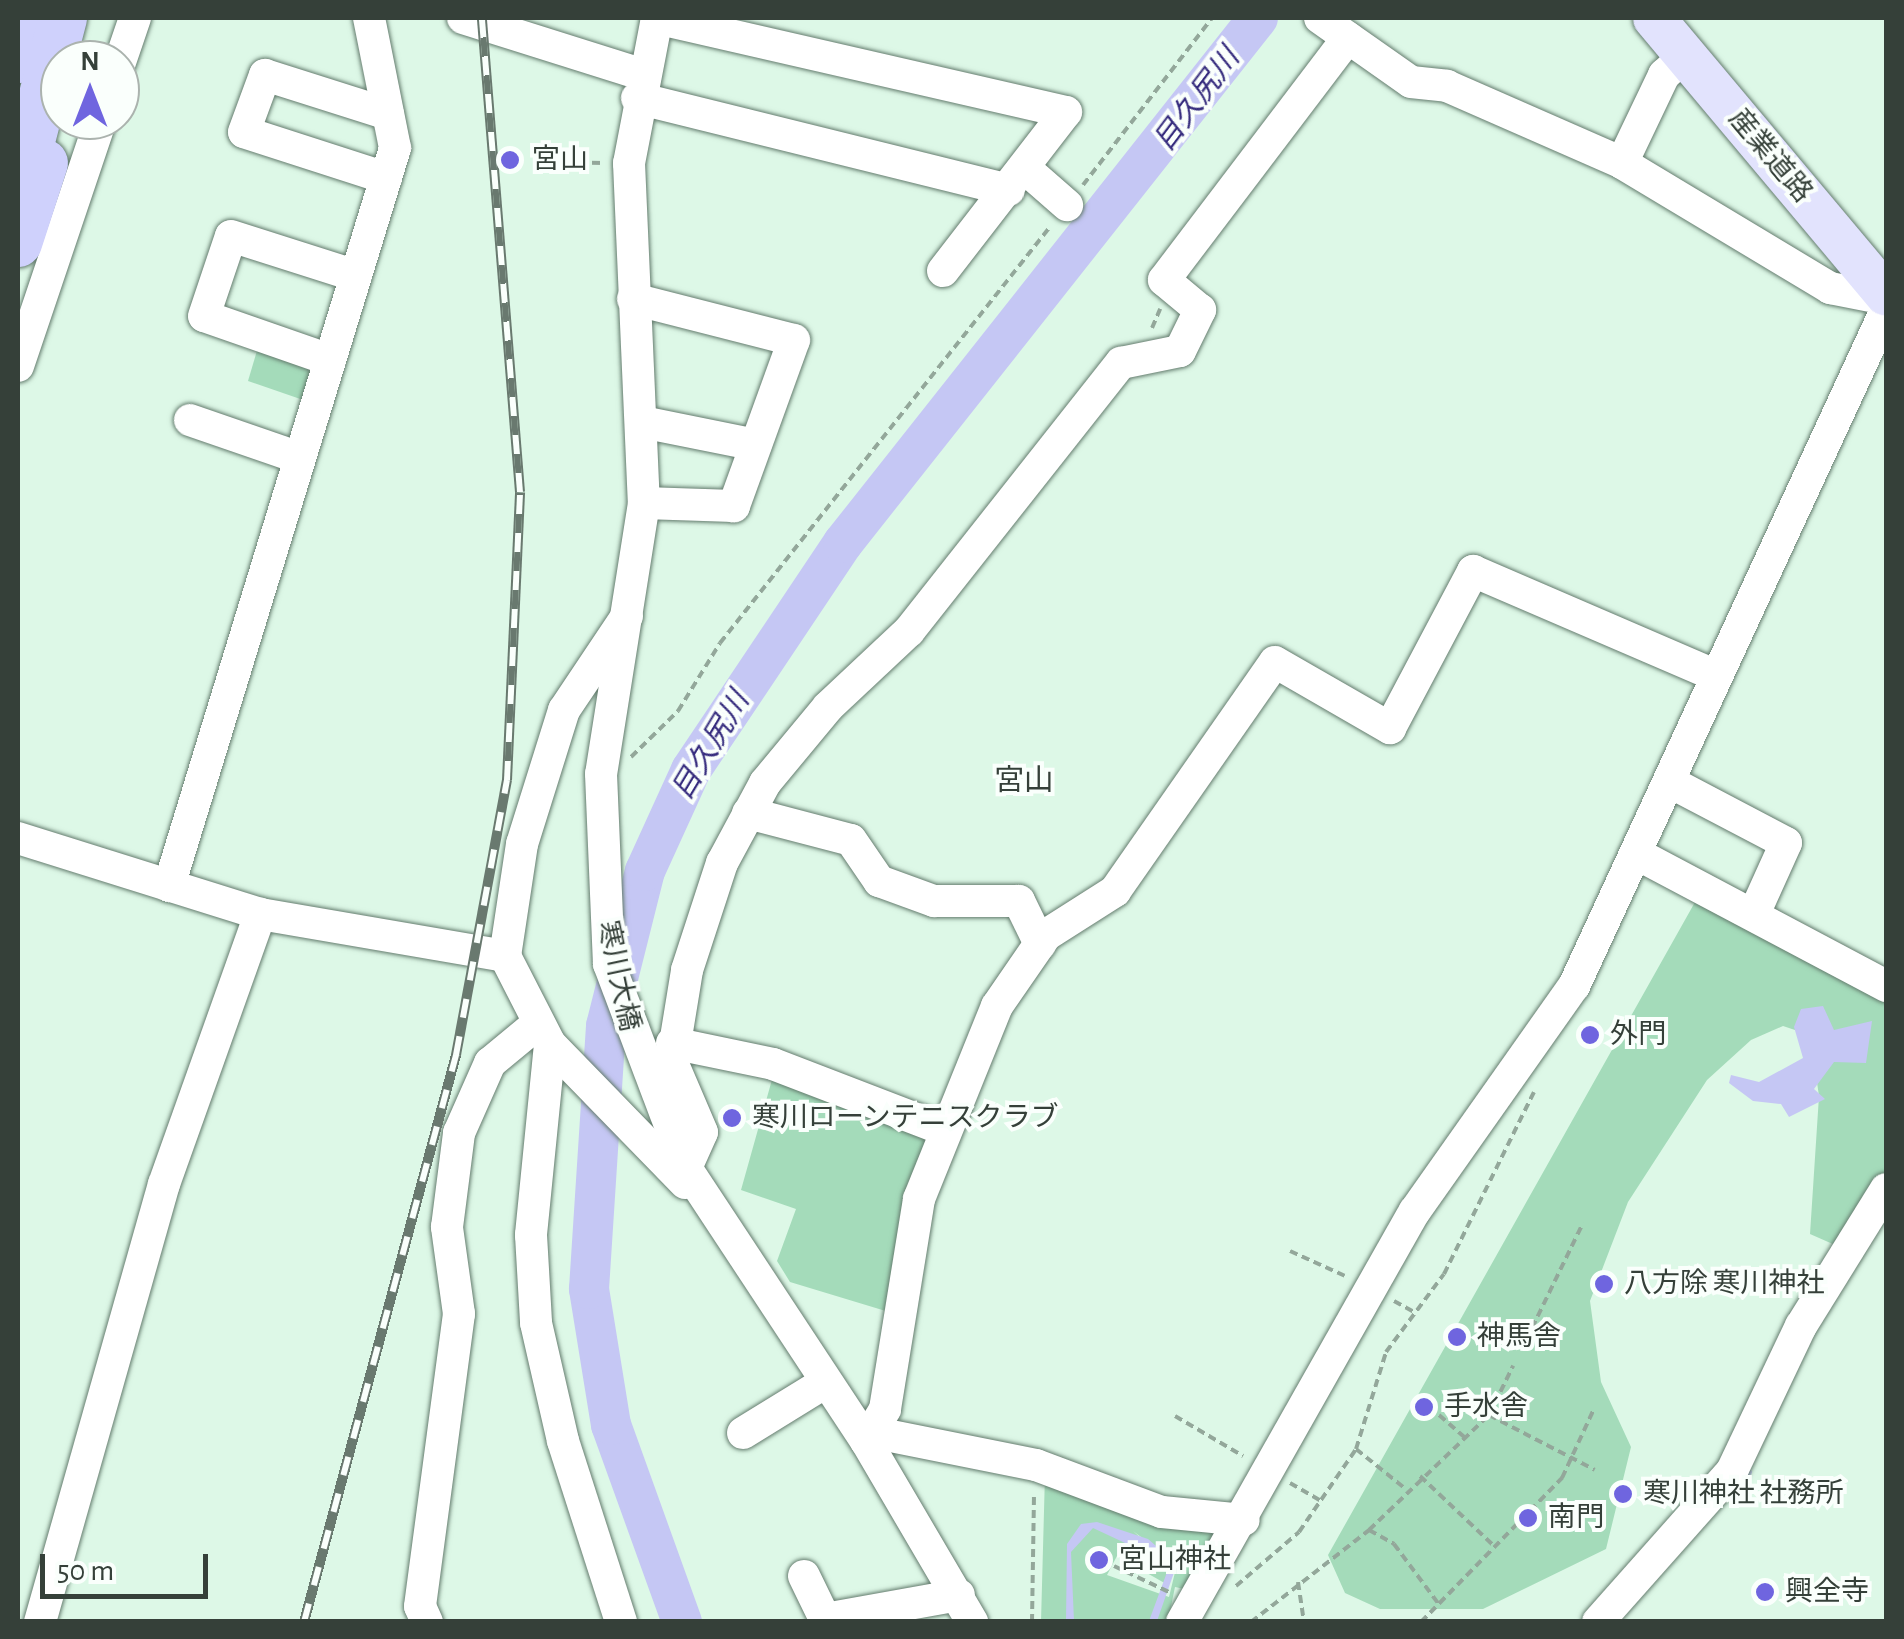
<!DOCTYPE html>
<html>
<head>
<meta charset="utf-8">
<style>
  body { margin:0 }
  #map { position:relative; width:1904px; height:1639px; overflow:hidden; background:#ddf8e7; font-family:"Alegreya Sans","Noto Sans JP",sans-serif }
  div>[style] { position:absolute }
  .green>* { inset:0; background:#a4dbba }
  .water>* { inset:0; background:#c5c7f4 }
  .stream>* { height:6px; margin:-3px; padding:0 3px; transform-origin:3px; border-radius:3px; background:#c5c7f4 }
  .river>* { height:40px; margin:-20px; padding:0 20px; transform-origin:20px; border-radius:20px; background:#c5c7f4 }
  .path>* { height:4px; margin-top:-2px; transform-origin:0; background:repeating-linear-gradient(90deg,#93a79a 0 8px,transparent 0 13px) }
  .roads { filter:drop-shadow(0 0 2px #647c6e) drop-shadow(0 0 2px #647c6e) }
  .minor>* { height:32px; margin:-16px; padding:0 16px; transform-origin:16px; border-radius:16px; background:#fff }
  .major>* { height:42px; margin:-21px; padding:0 21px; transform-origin:21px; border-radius:21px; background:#e2e3fd }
  .highway>* { height:48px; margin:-24px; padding:0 24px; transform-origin:24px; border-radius:24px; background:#cfd1fc }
  .rail>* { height:10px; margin-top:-5px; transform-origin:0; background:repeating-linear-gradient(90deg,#fafffc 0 19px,#69796f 0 38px); box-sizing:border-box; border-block:2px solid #69796f }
  .dots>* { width:28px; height:28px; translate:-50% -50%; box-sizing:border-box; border:5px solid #fafffc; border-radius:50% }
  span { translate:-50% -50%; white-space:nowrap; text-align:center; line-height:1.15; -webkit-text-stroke:8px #fafffc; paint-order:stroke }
  .street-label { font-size:28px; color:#354039 }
  .poi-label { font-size:28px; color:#354039 }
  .left { translate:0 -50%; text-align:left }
  .water-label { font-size:30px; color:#362c7e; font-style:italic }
  .neighbourhood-label { font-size:30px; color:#354039 }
  .frame { position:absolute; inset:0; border:20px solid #354039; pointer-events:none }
  .north { position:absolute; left:40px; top:40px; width:100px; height:100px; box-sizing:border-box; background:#fafffc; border:2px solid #abb3ae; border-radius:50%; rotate:0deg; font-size:28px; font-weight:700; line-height:40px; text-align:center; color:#354039 }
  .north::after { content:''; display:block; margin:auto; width:35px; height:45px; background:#6f65df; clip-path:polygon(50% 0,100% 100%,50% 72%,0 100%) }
  .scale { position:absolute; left:40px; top:1554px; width:168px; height:45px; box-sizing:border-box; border:5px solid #354039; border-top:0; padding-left:12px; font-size:30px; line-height:35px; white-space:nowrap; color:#354039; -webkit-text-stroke:8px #fafffc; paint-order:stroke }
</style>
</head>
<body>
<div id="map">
  <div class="green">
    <div style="clip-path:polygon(259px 344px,321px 364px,309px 402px,248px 381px)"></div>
    <div style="clip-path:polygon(1699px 895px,1886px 996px,1886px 1201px,1835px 1245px,1810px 1234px,1819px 1096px,1810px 1035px,1783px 1026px,1751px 1040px,1707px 1080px,1628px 1202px,1590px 1301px,1601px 1382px,1631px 1447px,1606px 1549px,1483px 1609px,1380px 1609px,1345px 1593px,1328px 1555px)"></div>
    <div style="clip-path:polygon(773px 1076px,926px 1136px,889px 1312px,790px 1282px,777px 1261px,796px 1209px,741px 1190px)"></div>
    <div style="clip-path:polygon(evenodd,1045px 1474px,1226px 1527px,1189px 1590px,1175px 1587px,1168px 1621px,1041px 1622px,1045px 1474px,1133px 1531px,1177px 1564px,1169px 1597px,1107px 1575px,1117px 1556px,1168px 1585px,1170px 1564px,1133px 1531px)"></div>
  </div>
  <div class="water">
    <div style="clip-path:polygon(1823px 1006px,1834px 1030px,1872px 1021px,1866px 1063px,1834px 1062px,1814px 1089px,1825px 1099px,1789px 1117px,1781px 1104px,1753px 1101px,1729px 1083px,1731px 1075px,1759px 1082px,1803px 1058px,1794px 1027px,1801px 1009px)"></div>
    <div style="clip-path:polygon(1097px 1522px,1148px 1539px,1177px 1564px,1157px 1621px,1149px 1621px,1170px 1564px,1093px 1528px,1071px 1552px,1074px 1621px,1066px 1621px,1067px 1544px,1081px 1524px)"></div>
  </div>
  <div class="stream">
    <div style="left:1733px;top:1494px;width:27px;rotate:-54deg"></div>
  </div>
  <div class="river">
    <div style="left:682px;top:1622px;width:209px;rotate:-109.8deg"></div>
    <div style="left:611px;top:1425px;width:138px;rotate:-99.2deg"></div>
    <div style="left:589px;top:1289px;width:264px;rotate:-86.3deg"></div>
    <div style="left:606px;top:1026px;width:160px;rotate:-75.9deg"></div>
    <div style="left:645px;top:871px;width:111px;rotate:-65.5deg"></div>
    <div style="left:691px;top:770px;width:273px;rotate:-56.2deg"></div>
    <div style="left:843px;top:543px;width:669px;rotate:-51.67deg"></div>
  </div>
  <div class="path">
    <div style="left:540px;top:162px;width:65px;rotate:0.9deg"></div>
    <div style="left:1083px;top:185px;width:211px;rotate:-52.3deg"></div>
    <div style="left:1152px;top:328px;width:21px;rotate:-67deg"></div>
    <div style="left:631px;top:757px;width:66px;rotate:-44.4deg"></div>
    <div style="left:678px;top:711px;width:80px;rotate:-58.3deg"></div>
    <div style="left:720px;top:643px;width:530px;rotate:-51.59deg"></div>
    <div style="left:1290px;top:1251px;width:60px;rotate:24.4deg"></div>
    <div style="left:1394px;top:1301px;width:25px;rotate:29deg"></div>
    <div style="left:1532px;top:1328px;width:117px;rotate:-64.1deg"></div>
    <div style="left:1439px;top:1415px;width:35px;rotate:41deg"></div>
    <div style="left:1489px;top:1415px;width:119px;rotate:27.4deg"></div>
    <div style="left:1175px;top:1416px;width:79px;rotate:30.5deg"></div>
    <div style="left:1356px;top:1449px;width:65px;rotate:38.8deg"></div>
    <div style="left:1420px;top:1476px;width:103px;rotate:43.4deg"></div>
    <div style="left:1290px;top:1483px;width:36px;rotate:30deg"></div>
    <div style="left:1369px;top:1530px;width:29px;rotate:29deg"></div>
    <div style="left:1394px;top:1544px;width:74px;rotate:53.3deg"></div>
    <div style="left:1114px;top:1566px;width:61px;rotate:25.3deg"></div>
    <div style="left:1298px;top:1582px;width:40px;rotate:81.5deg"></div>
    <div style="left:1236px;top:1586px;width:83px;rotate:-40.6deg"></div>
    <div style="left:1299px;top:1532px;width:101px;rotate:-55.5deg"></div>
    <div style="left:1356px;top:1449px;width:102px;rotate:-72.8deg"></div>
    <div style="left:1386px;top:1352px;width:97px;rotate:-53.4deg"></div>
    <div style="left:1444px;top:1274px;width:203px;rotate:-63.7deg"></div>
    <div style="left:1032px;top:1622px;width:128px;rotate:-89.1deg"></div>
    <div style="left:1251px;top:1622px;width:150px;rotate:-37.9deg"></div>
    <div style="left:1369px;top:1530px;width:166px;rotate:-43.8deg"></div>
    <div style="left:1489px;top:1415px;width:55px;rotate:-63.9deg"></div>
    <div style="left:1421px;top:1622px;width:202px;rotate:-45.6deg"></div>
    <div style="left:1562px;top:1478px;width:74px;rotate:-65.2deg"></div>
  </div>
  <div class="roads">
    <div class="minor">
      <div style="left:463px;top:18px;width:187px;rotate:17.5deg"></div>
      <div style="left:1320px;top:18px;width:111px;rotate:35.1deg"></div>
      <div style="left:1411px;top:82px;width:36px;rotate:6deg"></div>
      <div style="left:1447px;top:86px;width:191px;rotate:23.7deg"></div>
      <div style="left:1622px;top:163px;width:243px;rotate:31deg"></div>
      <div style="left:1830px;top:288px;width:57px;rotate:11.1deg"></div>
      <div style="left:120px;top:62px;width:46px;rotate:-71.2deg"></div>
      <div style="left:637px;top:98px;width:383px;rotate:13.9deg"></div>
      <div style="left:1622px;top:163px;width:98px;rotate:-64.5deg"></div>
      <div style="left:1664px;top:75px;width:30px;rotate:-42deg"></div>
      <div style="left:1028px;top:171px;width:52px;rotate:41.1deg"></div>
      <div style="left:386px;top:178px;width:149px;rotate:-162.1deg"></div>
      <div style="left:244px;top:132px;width:61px;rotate:-69.8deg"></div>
      <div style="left:265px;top:75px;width:129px;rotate:17.6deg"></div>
      <div style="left:943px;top:271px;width:201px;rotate:-52.3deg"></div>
      <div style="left:1066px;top:112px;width:420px;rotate:-167.1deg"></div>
      <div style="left:657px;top:18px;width:148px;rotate:100.9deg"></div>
      <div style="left:629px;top:163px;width:340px;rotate:87.5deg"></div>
      <div style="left:644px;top:503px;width:274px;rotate:99deg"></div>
      <div style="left:601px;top:774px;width:190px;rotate:87.6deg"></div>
      <div style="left:609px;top:964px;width:218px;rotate:69.3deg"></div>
      <div style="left:686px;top:1168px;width:327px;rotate:56.6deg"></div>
      <div style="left:866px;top:1441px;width:210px;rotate:59.6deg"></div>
      <div style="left:633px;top:299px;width:166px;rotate:14.3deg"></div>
      <div style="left:794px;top:340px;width:177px;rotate:109.9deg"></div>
      <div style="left:734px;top:506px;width:90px;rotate:-178.1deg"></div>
      <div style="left:330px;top:360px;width:133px;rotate:-160.8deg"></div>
      <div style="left:204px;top:316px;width:84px;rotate:-71.4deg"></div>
      <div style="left:231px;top:236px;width:131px;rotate:17.7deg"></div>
      <div style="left:18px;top:366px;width:260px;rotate:-71.4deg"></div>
      <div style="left:190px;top:420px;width:116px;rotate:19.1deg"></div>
      <div style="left:642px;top:422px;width:116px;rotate:11.4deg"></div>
      <div style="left:627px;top:616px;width:113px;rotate:123.8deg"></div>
      <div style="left:564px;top:710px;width:140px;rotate:107.4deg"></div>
      <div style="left:522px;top:844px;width:113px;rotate:98.6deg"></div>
      <div style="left:505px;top:956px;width:99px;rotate:62.9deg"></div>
      <div style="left:550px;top:1044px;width:194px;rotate:45.8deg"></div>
      <div style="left:1670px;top:782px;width:131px;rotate:27.7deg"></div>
      <div style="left:1786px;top:843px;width:78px;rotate:114.3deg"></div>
      <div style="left:748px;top:813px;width:106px;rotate:14.7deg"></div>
      <div style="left:851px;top:840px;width:50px;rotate:55.7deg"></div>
      <div style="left:879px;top:881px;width:59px;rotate:20deg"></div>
      <div style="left:934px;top:901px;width:85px"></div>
      <div style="left:1019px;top:901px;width:48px;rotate:64deg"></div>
      <div style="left:18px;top:838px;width:254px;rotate:17.4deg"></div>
      <div style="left:260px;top:914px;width:249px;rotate:9.7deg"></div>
      <div style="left:1639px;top:855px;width:280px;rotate:27.9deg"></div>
      <div style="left:169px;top:886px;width:772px;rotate:-72.97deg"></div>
      <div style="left:395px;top:148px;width:133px;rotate:-101.3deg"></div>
      <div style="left:672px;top:1043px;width:103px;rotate:11.7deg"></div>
      <div style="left:773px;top:1064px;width:181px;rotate:21deg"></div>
      <div style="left:550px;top:1044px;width:192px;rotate:95.7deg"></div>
      <div style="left:531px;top:1235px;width:88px;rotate:86.7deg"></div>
      <div style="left:536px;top:1323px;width:121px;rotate:77.1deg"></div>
      <div style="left:563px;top:1441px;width:190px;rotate:72.2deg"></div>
      <div style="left:686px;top:1168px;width:39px;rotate:-66deg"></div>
      <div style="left:702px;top:1132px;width:76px;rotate:-113.2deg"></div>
      <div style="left:672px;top:1062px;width:93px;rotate:-80.7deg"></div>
      <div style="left:687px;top:970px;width:113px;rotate:-71.9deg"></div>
      <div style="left:722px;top:863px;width:91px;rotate:-61.7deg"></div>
      <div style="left:765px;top:783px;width:99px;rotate:-50.3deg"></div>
      <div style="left:828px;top:707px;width:111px;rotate:-43.2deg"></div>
      <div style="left:909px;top:631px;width:342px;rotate:-51.7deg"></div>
      <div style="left:1121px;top:363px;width:60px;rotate:-11.5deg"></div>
      <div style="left:1180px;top:351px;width:46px;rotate:-64deg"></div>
      <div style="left:1200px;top:310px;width:47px;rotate:-140.2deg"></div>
      <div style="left:1164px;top:280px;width:304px;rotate:-52.8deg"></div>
      <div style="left:743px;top:1433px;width:97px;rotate:-31.6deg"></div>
      <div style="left:876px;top:1433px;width:163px;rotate:11.3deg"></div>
      <div style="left:1036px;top:1465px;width:134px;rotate:20.5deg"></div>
      <div style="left:1162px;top:1512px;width:82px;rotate:5.6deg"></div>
      <div style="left:866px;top:1441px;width:37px;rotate:-59deg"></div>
      <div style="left:885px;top:1409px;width:213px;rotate:-80.8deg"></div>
      <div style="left:919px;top:1199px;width:208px;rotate:-68deg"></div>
      <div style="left:997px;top:1006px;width:86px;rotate:-55.4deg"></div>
      <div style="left:1046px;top:935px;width:82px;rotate:-32.5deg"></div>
      <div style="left:1115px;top:891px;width:279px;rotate:-55.1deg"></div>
      <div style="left:1275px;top:662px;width:133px;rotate:29.9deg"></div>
      <div style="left:1390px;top:728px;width:178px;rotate:-62.1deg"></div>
      <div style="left:1473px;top:571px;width:262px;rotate:23.3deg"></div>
      <div style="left:804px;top:1576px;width:48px;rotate:64deg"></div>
      <div style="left:825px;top:1619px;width:136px;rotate:-10.2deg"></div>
      <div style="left:40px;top:1622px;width:455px;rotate:-74.2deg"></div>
      <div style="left:164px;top:1184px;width:287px;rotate:-70.4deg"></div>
      <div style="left:427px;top:1622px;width:17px;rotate:-114deg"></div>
      <div style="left:420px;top:1606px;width:295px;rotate:-82.4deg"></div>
      <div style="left:459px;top:1314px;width:88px;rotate:-97.9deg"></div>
      <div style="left:447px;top:1227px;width:95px;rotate:-82.7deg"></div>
      <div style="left:459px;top:1133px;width:77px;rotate:-66.1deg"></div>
      <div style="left:490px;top:1063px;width:60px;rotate:-39.6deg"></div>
      <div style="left:1182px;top:1622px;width:472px;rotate:-60.5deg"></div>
      <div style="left:1415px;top:1211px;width:276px;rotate:-54.8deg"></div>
      <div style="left:1574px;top:986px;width:745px;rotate:-65.22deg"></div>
      <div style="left:1598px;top:1622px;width:202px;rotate:-48.4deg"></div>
      <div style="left:1732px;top:1471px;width:161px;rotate:-64.6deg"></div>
      <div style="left:1801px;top:1326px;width:161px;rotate:-58.2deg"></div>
    </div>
    <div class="major">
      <div style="left:1654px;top:18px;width:361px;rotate:50deg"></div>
    </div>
    <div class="highway">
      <div style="left:18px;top:59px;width:42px;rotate:-77.6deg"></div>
      <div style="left:18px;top:191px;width:179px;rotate:-75.4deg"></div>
      <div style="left:18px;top:243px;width:84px;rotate:-72deg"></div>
    </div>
  </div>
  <div class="rail">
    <div style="left:304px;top:1622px;width:587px;rotate:-74.99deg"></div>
    <div style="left:456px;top:1055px;width:280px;rotate:-79.5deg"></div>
    <div style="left:507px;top:780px;width:288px;rotate:-87.4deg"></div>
    <div style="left:520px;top:492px;width:476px;rotate:-94.6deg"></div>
  </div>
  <div class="dots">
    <div style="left:510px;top:160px;background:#6f65df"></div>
    <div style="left:1590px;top:1035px;background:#6f65df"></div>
    <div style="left:732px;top:1118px;background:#6f65df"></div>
    <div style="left:1604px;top:1284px;background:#6f65df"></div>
    <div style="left:1457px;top:1337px;background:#6f65df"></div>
    <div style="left:1424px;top:1407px;background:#6f65df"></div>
    <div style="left:1623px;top:1494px;background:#6f65df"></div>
    <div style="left:1528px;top:1518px;background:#6f65df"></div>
    <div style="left:1099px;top:1560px;background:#6f65df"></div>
    <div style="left:1765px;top:1592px;background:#6f65df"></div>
  </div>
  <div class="street-label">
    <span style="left:1770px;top:156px;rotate:50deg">産業道路</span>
    <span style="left:618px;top:976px;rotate:78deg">寒川大橋</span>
  </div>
  <div class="poi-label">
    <span class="left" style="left:532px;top:160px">宮山</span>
    <span class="left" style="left:1610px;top:1035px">外門</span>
    <span class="left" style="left:752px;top:1118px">寒川ローンテニスクラブ</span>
    <span class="left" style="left:1624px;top:1284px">八方除 寒川神社</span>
    <span class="left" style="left:1477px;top:1337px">神馬舎</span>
    <span class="left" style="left:1444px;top:1407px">手水舎</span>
    <span class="left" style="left:1643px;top:1494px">寒川神社 社務所</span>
    <span class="left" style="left:1548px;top:1518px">南門</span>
    <span class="left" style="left:1119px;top:1560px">宮山神社</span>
    <span class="left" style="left:1785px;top:1592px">興全寺</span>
  </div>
  <div class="water-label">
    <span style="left:1197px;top:100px;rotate:-53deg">目久尻川</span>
    <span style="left:711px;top:746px;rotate:-59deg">目久尻川</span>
  </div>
  <div class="neighbourhood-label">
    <span style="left:1024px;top:781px">宮山</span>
  </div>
  <div class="frame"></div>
  <div class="north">N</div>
  <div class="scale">50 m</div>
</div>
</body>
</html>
